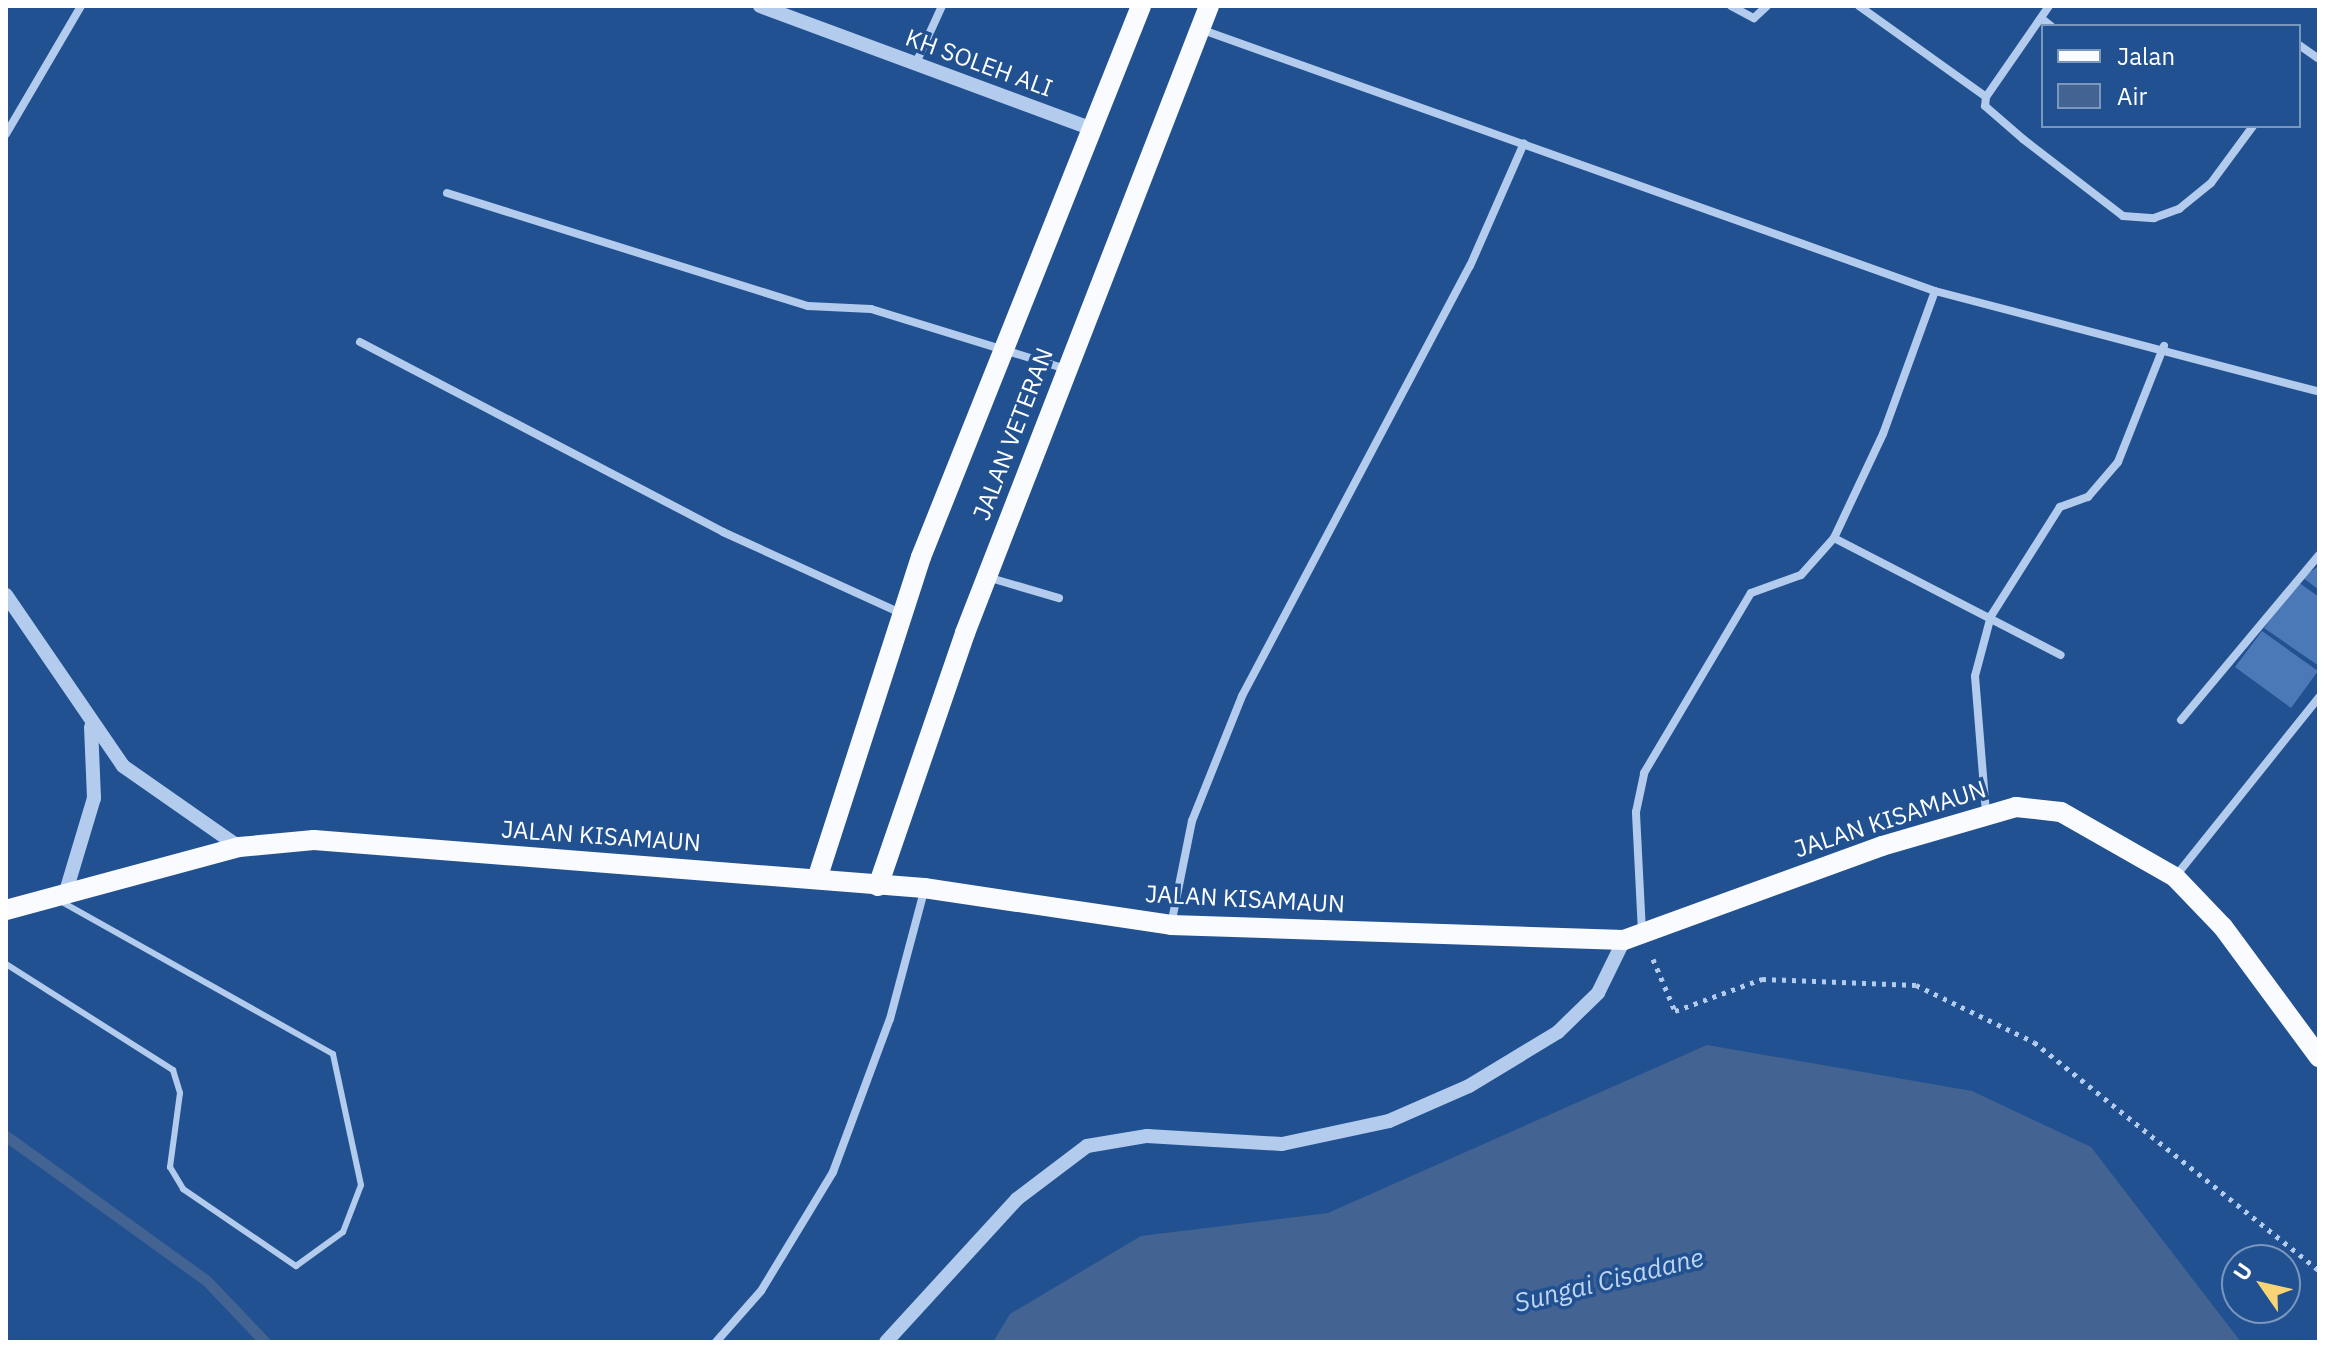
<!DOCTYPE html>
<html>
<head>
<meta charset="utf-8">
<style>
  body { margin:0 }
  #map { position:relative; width:2325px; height:1348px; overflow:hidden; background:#225191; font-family:"IBM Plex Sans",sans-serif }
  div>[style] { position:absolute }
  .water>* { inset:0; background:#436492 }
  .stream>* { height:11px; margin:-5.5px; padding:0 5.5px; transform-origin:5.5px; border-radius:5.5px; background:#436492 }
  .building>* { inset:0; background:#4b79b8 }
  .path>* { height:5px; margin-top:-2.5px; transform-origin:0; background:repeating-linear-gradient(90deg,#b3cced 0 4px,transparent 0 10px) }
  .service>* { height:6px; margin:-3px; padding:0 3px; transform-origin:3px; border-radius:3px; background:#b3cced }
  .minor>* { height:8px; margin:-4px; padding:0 4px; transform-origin:4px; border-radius:4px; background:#b3cced }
  .tertiary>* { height:14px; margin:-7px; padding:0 7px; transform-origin:7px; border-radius:7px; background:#b3cced }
  .primary>* { height:20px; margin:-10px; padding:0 10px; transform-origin:10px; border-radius:10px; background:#f9fbff }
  span { translate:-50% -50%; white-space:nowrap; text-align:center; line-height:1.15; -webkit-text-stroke:7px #225191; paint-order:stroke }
  .street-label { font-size:24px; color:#fff }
  .water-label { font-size:26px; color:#bfd6f3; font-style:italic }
  .frame { position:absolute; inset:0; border:8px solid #fff; pointer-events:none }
  .legend { position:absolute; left:2041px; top:24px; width:260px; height:104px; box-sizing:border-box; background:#225191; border:2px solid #7a97bd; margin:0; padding:10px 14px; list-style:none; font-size:24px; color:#fff }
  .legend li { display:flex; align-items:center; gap:16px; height:40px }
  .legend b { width:40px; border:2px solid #7a97bd }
  .north { position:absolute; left:2221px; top:1244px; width:80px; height:80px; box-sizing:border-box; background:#225191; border:2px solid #7a97bd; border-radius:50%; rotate:304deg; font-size:22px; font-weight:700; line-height:32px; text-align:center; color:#fff }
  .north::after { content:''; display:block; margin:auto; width:28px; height:36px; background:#f9d475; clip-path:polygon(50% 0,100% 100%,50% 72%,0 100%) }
</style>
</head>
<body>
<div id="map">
  <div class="water">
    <div style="clip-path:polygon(1707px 1045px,1972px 1091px,2091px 1147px,2241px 1342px,993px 1342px,1010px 1314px,1141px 1236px,1328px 1213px)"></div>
  </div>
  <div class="stream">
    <div style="left:6px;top:1136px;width:246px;rotate:35.8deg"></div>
    <div style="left:206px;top:1280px;width:86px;rotate:46.4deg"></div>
  </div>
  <div class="building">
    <div style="clip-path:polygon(2319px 566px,2319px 590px,2302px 577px)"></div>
    <div style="clip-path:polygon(2298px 582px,2319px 597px,2319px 666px,2264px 628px)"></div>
    <div style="clip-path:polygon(2262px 631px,2318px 671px,2291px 708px,2235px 667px)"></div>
  </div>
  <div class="path">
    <div style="left:1653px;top:959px;width:56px;rotate:67.1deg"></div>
    <div style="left:1675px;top:1011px;width:93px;rotate:-20.2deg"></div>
    <div style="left:1762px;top:979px;width:154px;rotate:2.2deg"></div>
    <div style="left:1916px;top:985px;width:131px;rotate:25.8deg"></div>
    <div style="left:2034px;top:1042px;width:365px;rotate:38.7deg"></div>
  </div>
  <div class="service">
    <div style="left:6px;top:964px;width:198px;rotate:32.4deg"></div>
    <div style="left:173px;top:1070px;width:24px;rotate:73deg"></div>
    <div style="left:180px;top:1093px;width:75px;rotate:97.7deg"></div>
    <div style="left:170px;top:1167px;width:26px;rotate:59deg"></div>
    <div style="left:183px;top:1189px;width:137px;rotate:34.3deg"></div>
    <div style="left:296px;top:1266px;width:58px;rotate:-35.9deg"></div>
    <div style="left:343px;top:1232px;width:50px;rotate:-69deg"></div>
    <div style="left:361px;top:1185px;width:134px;rotate:-102.1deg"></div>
    <div style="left:333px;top:1054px;width:311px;rotate:-150.7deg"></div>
  </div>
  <div class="minor">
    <div style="left:1731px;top:6px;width:26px;rotate:28deg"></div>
    <div style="left:1754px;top:18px;width:18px;rotate:-43deg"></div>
    <div style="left:1859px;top:6px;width:156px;rotate:35.6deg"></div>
    <div style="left:1986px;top:97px;width:9px;rotate:96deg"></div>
    <div style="left:1985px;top:106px;width:50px;rotate:41deg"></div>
    <div style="left:2023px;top:139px;width:126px;rotate:37.6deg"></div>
    <div style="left:2123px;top:216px;width:31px;rotate:4deg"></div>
    <div style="left:2154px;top:218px;width:27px;rotate:-20deg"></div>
    <div style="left:2179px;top:209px;width:41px;rotate:-39.1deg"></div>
    <div style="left:2211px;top:183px;width:71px;rotate:-53.6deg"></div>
    <div style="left:2041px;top:18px;width:13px;rotate:39deg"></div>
    <div style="left:1200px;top:29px;width:780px;rotate:19.62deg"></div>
    <div style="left:1935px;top:291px;width:397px;rotate:14.7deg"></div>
    <div style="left:2299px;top:45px;width:24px;rotate:35deg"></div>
    <div style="left:916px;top:63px;width:63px;rotate:-65.5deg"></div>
    <div style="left:1986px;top:97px;width:111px;rotate:-55.3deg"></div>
    <div style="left:6px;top:134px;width:148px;rotate:-59.6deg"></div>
    <div style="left:447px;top:193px;width:378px;rotate:17.4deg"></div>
    <div style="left:808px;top:306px;width:63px;rotate:2.7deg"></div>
    <div style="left:871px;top:309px;width:204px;rotate:17.1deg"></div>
    <div style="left:360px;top:342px;width:410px;rotate:27.6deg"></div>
    <div style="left:723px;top:532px;width:196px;rotate:24.5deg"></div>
    <div style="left:1834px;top:538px;width:255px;rotate:27.3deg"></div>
    <div style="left:987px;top:577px;width:75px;rotate:16.3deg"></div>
    <div style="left:2181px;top:720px;width:215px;rotate:-50.1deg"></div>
    <div style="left:1986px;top:813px;width:137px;rotate:-94.6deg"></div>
    <div style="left:1975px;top:676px;width:62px;rotate:-75.1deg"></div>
    <div style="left:1991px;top:616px;width:129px;rotate:-57.7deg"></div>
    <div style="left:2060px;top:507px;width:30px;rotate:-20deg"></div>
    <div style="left:2088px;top:497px;width:46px;rotate:-49.4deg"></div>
    <div style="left:2118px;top:462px;width:125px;rotate:-68.4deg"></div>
    <div style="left:2175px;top:877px;width:231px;rotate:-51.3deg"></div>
    <div style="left:1171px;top:925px;width:106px;rotate:-78.6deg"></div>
    <div style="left:1192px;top:821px;width:135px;rotate:-68.2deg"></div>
    <div style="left:1242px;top:696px;width:487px;rotate:-62.1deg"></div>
    <div style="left:1470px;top:266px;width:134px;rotate:-66.3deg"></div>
    <div style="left:1642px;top:932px;width:120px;rotate:-92.9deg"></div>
    <div style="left:1636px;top:812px;width:40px;rotate:-78deg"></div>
    <div style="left:1644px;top:773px;width:209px;rotate:-59.3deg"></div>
    <div style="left:1751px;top:593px;width:53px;rotate:-19.8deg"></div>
    <div style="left:1801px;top:575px;width:50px;rotate:-48.3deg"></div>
    <div style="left:1834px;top:538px;width:115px;rotate:-64.8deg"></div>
    <div style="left:1883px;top:434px;width:152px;rotate:-70deg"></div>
    <div style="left:716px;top:1342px;width:68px;rotate:-48.6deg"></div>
    <div style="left:761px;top:1291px;width:139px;rotate:-58.8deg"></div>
    <div style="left:833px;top:1172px;width:163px;rotate:-69.6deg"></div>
    <div style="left:890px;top:1019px;width:132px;rotate:-75.1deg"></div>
  </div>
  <div class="tertiary">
    <div style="left:760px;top:6px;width:354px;rotate:20.3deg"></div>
    <div style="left:6px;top:595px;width:207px;rotate:55.6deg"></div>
    <div style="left:123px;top:766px;width:141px;rotate:34.9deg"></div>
    <div style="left:67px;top:888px;width:94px;rotate:-73.3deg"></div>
    <div style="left:94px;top:798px;width:71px;rotate:-92.4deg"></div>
    <div style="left:886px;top:1342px;width:194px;rotate:-47.5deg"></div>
    <div style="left:1017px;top:1199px;width:88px;rotate:-37.1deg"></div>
    <div style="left:1087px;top:1146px;width:61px;rotate:-9.5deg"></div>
    <div style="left:1147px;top:1136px;width:135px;rotate:3.4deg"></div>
    <div style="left:1282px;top:1144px;width:109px;rotate:-12.1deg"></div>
    <div style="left:1389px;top:1121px;width:87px;rotate:-23.6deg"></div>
    <div style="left:1469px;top:1086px;width:104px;rotate:-31.2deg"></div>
    <div style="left:1558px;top:1032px;width:56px;rotate:-44.3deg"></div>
    <div style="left:1598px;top:993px;width:59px;rotate:-63.9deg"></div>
  </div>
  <div class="primary">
    <div style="left:817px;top:879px;width:338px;rotate:-72.1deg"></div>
    <div style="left:921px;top:557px;width:593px;rotate:-68.23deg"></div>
    <div style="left:878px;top:886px;width:268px;rotate:-71deg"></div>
    <div style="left:965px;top:633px;width:673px;rotate:-68.74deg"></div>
    <div style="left:6px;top:910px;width:241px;rotate:-15.1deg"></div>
    <div style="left:239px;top:847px;width:75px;rotate:-5.3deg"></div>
    <div style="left:314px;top:840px;width:612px;rotate:4.5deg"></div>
    <div style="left:924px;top:888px;width:250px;rotate:8.5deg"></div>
    <div style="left:1171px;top:925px;width:453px;rotate:1.9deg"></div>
    <div style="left:1624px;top:940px;width:275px;rotate:-20deg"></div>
    <div style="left:1882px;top:846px;width:140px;rotate:-16.2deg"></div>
    <div style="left:2016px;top:807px;width:45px;rotate:6.3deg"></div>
    <div style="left:2061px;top:812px;width:131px;rotate:29.7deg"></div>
    <div style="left:2175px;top:877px;width:69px;rotate:46.2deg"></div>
    <div style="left:2223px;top:927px;width:162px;rotate:53.6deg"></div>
  </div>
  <div class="street-label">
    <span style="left:979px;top:63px;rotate:20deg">KH SOLEH ALI</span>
    <span style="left:1013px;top:434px;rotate:-69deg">JALAN VETERAN</span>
    <span style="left:1890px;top:819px;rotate:-18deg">JALAN KISAMAUN</span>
    <span style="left:601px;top:836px;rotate:4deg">JALAN KISAMAUN</span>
    <span style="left:1245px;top:899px;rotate:3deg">JALAN KISAMAUN</span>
  </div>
  <div class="water-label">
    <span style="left:1609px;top:1280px;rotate:-14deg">Sungai Cisadane</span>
  </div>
  <div class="frame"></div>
  <ul class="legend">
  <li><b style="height:10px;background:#f9fbff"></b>Jalan</li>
  <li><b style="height:22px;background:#436492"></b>Air</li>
  </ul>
  <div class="north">U</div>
</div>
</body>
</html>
